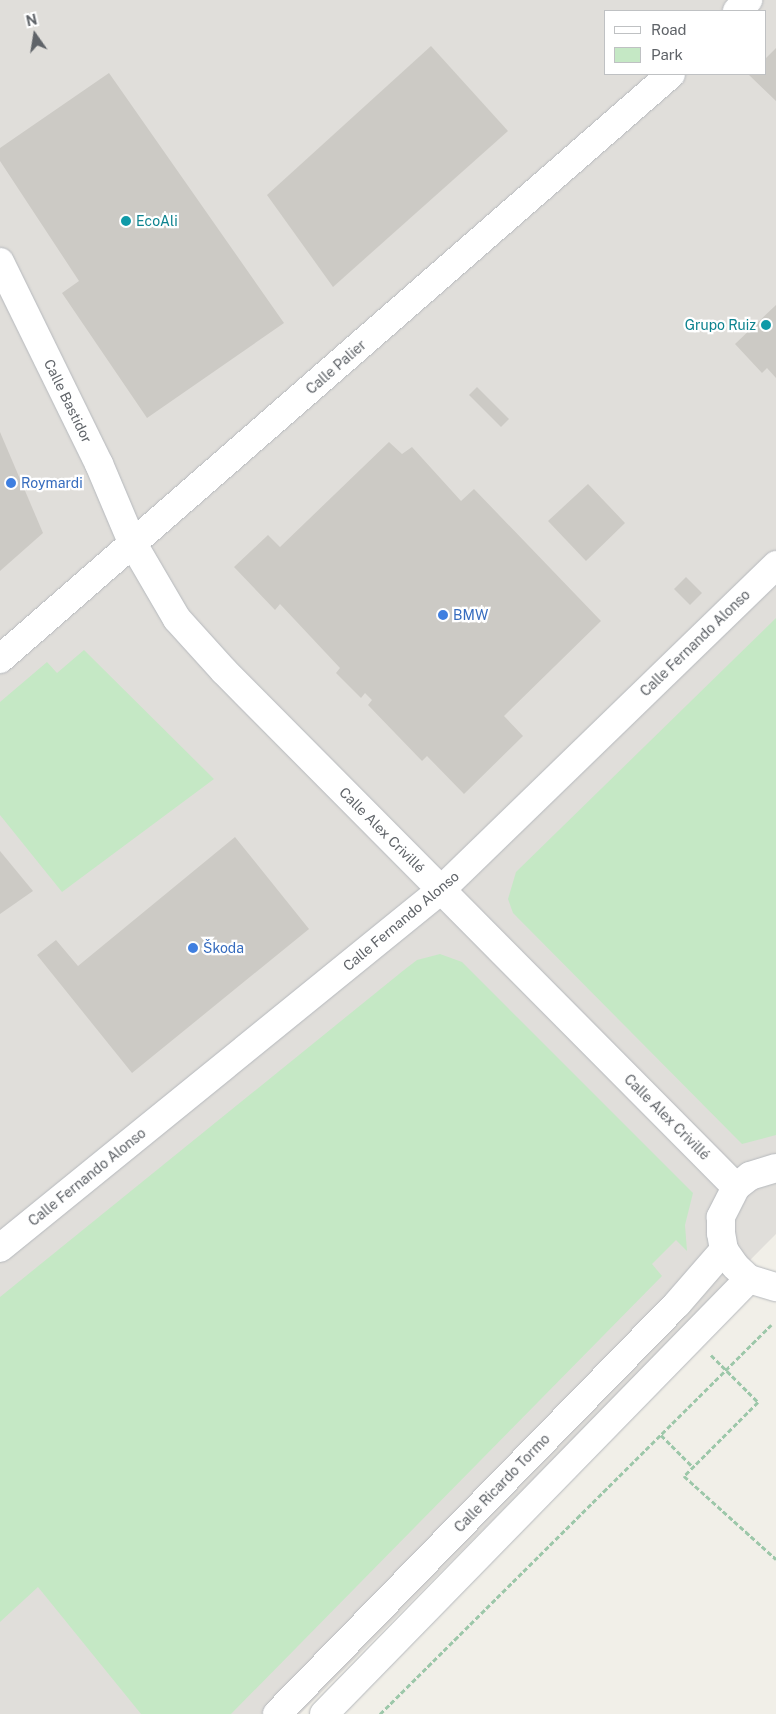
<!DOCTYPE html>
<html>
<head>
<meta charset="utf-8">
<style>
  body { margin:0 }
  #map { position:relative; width:776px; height:1714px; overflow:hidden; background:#f1efe8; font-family:"Public Sans",sans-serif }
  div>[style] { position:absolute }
  .industrial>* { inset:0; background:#e0deda }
  .green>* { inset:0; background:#c5e8c5 }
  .building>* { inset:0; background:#cccac5 }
  .path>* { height:3px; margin-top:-1.5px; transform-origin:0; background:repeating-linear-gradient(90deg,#9cc7a9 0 5px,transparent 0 7.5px) }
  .roads { filter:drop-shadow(0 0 1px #b5b8bc) drop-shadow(0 0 1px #b5b8bc) }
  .minor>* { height:28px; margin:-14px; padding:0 14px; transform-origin:14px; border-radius:14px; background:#fff }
  .tertiary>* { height:28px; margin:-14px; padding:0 14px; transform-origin:14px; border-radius:14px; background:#fff }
  .dots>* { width:14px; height:14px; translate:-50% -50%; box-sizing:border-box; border:2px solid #fff; border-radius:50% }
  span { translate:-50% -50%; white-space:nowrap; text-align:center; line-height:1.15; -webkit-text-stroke:4.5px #fff; paint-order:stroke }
  .culture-label { font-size:14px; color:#0d838f }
  .left { translate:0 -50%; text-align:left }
  .right { translate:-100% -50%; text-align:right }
  .street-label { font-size:14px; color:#5f6368 }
  .shop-label { font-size:14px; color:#366cbe }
  .legend { position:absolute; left:604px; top:10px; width:162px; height:65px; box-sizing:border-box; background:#fff; border:1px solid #bfc1c3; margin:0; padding:6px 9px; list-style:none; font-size:15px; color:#5f6368 }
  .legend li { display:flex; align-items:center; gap:10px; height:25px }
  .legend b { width:25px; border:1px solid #bfc1c3 }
  .north { position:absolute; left:10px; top:10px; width:50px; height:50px; -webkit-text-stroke:4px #fff; paint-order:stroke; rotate:347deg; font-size:14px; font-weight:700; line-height:20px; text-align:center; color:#5f6368 }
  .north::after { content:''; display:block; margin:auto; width:18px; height:22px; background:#5f6368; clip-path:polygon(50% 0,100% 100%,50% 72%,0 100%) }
</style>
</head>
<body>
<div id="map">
  <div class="industrial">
    <div style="clip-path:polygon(evenodd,0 0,776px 0,776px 1234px,300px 1714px,0 1714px,0 0,605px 11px,765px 11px,765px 74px,605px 74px,605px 11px)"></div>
  </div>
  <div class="green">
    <div style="clip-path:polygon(776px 618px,776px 1135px,742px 1144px,513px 913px,508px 899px,516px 872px)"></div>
    <div style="clip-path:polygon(84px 650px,214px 779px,62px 892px,0 815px,0 702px,47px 662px,57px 673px)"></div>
    <div style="clip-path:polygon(440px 954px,462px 962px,693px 1193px,685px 1225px,687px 1251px,676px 1240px,652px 1264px,662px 1276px,231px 1714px,141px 1714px,38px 1587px,0 1622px,0 1297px,404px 970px,417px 960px)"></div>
  </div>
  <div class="building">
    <div style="clip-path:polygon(431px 46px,508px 131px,333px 287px,267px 195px)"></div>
    <div style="clip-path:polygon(776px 48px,776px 101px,749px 75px,765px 74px,765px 59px)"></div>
    <div style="clip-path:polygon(109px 73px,284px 323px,147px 418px,62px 293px,79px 281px,0 161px,0 148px)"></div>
    <div style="clip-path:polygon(776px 305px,776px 378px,767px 368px,762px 373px,735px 344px)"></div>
    <div style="clip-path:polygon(477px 387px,509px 419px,501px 427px,469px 395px)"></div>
    <div style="clip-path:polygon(0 432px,43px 533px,0 571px)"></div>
    <div style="clip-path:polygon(389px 442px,402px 454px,412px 447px,461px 501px,474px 489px,601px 621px,504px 716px,523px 736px,464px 794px,427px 756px,422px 761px,368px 705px,372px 700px,365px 693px,361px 698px,336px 673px,340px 668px,280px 604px,275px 610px,234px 567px,268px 535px,280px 547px)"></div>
    <div style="clip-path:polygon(588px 484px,625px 523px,586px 561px,548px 521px)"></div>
    <div style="clip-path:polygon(686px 577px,702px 593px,690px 605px,674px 589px)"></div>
    <div style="clip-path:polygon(235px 837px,309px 929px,132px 1073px,37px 955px,56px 940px,78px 966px)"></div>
    <div style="clip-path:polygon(0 851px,33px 891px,0 914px)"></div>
  </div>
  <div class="path">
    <div style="left:711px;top:1355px;width:66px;rotate:45deg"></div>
    <div style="left:758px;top:1402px;width:105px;rotate:135deg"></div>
    <div style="left:684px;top:1476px;width:124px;rotate:42.1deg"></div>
    <div style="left:661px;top:1435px;width:45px;rotate:45deg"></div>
    <div style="left:380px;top:1714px;width:552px;rotate:-44.85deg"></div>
  </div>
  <div class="roads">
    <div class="minor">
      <div style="left:737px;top:11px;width:16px;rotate:-45deg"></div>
      <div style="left:0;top:262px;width:225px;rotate:63.9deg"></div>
      <div style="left:99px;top:464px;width:85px;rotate:67.1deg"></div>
      <div style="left:132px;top:542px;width:89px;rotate:59.7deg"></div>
      <div style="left:177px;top:619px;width:70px;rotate:47.9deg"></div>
      <div style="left:224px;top:671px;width:727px;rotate:45.22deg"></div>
      <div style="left:0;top:659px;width:890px;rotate:-41.08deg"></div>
      <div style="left:0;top:1248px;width:568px;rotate:-39.07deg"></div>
      <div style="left:441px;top:890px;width:467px;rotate:-44.1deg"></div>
    </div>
    <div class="tertiary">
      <div style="left:776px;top:1168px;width:27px;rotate:163deg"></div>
      <div style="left:750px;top:1176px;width:18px;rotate:142deg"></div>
      <div style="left:736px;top:1187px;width:34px;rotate:117deg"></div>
      <div style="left:721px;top:1217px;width:16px;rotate:90deg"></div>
      <div style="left:721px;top:1233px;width:17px;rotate:80deg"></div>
      <div style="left:724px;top:1250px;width:19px;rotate:55deg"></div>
      <div style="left:735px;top:1266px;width:19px;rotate:43deg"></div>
      <div style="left:749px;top:1279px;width:28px;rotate:17deg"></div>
      <div style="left:277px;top:1714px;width:573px;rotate:-45.71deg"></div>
      <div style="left:677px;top:1304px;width:72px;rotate:-49deg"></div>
      <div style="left:324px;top:1714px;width:608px;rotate:-45.67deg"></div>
    </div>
  </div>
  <div class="dots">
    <div style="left:126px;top:221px;background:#0f9aa8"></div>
    <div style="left:766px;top:325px;background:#0f9aa8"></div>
    <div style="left:11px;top:483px;background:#3f7fe0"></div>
    <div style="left:443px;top:615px;background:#3f7fe0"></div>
    <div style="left:193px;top:948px;background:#3f7fe0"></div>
  </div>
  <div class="culture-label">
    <span class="left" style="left:136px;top:221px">EcoAli</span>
    <span class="right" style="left:756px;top:325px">Grupo Ruiz</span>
  </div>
  <div class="street-label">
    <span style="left:336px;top:367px;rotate:-41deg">Calle Palier</span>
    <span style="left:68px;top:401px;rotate:64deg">Calle Bastidor</span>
    <span style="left:695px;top:643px;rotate:-44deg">Calle Fernando Alonso</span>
    <span style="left:382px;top:830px;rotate:45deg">Calle Alex Crivillé</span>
    <span style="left:401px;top:921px;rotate:-40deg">Calle Fernando Alonso</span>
    <span style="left:667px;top:1117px;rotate:45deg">Calle Alex Crivillé</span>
    <span style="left:87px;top:1177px;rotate:-39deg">Calle Fernando Alonso</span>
    <span style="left:502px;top:1483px;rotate:-46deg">Calle Ricardo Tormo</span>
  </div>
  <div class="shop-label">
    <span class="left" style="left:21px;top:483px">Roymardi</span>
    <span class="left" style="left:453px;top:615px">BMW</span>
    <span class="left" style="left:203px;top:948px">Škoda</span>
  </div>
  <ul class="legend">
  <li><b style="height:6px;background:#fff"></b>Road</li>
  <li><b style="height:14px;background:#c5e8c5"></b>Park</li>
  </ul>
  <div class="north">N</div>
</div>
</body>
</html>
